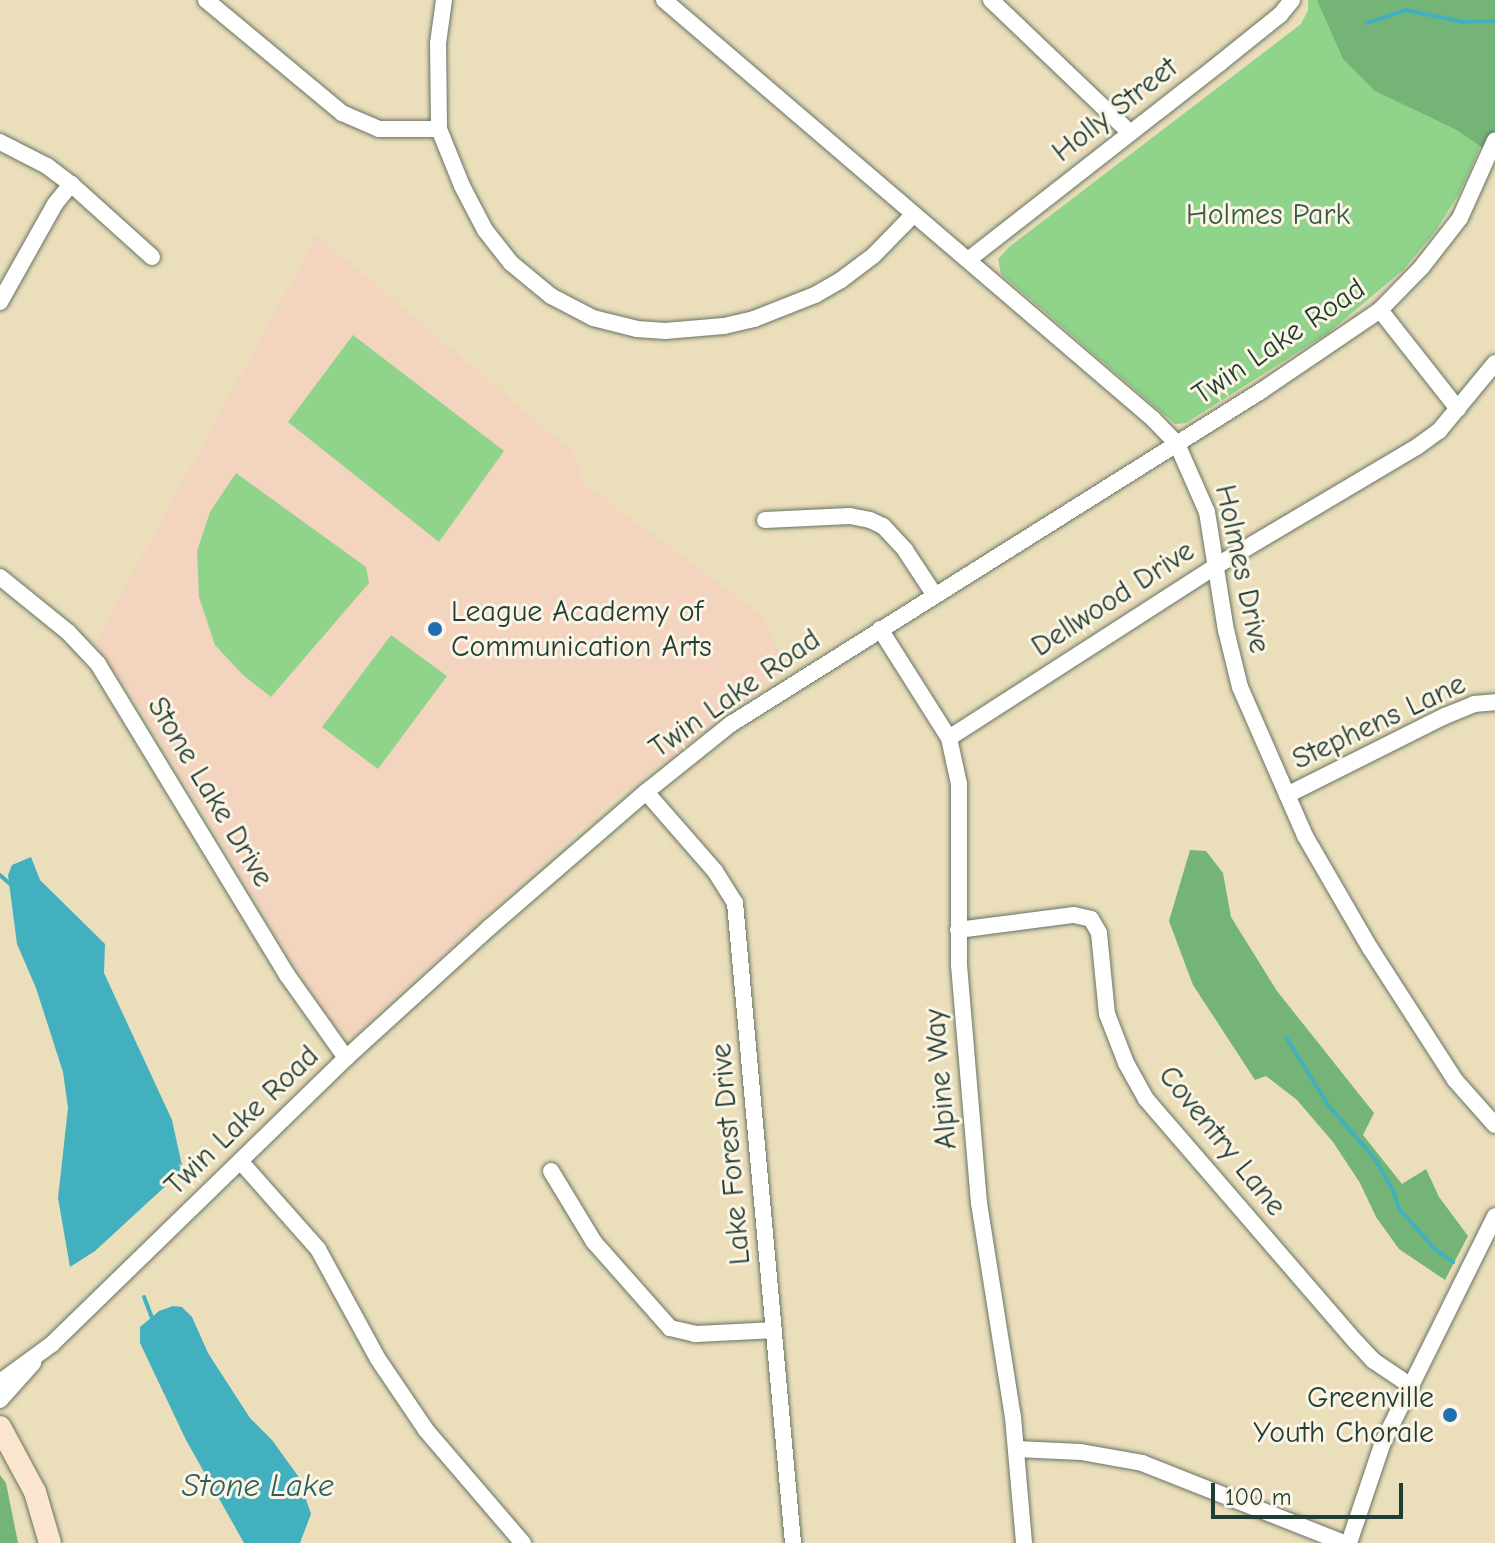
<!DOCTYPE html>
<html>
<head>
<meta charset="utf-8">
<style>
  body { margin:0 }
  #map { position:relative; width:1495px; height:1543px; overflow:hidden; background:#ebdebb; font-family:"Comic Neue",sans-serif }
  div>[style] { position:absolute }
  .built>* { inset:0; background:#f3d4bf }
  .green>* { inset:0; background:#90d38b }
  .forest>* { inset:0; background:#74b577 }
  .water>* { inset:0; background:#43b0c0 }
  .stream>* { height:4px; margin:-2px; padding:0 2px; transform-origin:2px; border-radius:2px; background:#43b0c0 }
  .roads { filter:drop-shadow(0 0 2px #667563) drop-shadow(0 0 2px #667563) }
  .street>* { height:16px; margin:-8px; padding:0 8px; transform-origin:8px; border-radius:8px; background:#fff }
  .secondary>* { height:22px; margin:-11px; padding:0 11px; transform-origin:11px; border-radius:11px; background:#fce5cf }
  .dots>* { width:22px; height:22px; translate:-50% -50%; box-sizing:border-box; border:4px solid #fcf5e5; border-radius:50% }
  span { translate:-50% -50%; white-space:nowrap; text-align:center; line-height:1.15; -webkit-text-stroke:6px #fcf5e5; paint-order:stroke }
  .street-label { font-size:30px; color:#1f3d34 }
  .park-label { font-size:30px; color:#365b45 }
  .poi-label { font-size:30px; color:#1f3d34 }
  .left { translate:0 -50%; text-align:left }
  .right { translate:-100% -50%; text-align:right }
  .water-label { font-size:32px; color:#2a605e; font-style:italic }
  .scale { position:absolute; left:1211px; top:1483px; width:192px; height:36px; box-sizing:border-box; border:4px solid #1f3d34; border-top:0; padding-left:10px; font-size:24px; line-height:28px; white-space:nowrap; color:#1f3d34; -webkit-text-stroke:6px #fcf5e5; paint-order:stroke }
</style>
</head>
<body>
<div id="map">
  <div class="built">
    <div style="clip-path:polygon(317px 235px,573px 452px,585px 484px,762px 616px,788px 671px,613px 799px,353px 1036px,331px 1025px,130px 692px,95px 642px)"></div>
  </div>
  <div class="green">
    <div style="clip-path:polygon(1308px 0,1495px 0,1495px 100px,1478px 152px,1459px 194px,1434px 233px,1403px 270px,1328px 333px,1186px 423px,1175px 424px,1001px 274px,998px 259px,1009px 247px,1301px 24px,1308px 10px)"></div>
    <div style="clip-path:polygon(353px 335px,504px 451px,439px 542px,288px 422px)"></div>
    <div style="clip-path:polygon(236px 473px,366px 567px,369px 583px,271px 697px,243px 675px,215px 645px,199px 597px,197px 551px,210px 512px)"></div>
    <div style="clip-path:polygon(391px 635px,447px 676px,378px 769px,322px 727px)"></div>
  </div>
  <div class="forest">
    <div style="clip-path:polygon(1317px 0,1495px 0,1495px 156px,1455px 129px,1375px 91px,1343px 59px)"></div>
    <div style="clip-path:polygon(1190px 850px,1206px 851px,1223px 873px,1231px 917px,1277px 991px,1374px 1113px,1363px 1135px,1402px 1184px,1426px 1169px,1439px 1197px,1468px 1236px,1445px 1280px,1399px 1249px,1376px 1217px,1360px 1183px,1333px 1142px,1297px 1100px,1266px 1076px,1255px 1080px,1193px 985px,1169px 921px)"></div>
    <div style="clip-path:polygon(0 1475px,6px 1483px,18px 1543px,0 1543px)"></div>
  </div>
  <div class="water">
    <div style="clip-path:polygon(31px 857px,40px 880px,105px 944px,104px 973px,172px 1120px,183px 1170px,95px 1251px,70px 1267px,58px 1198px,68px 1108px,63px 1072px,36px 988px,17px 944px,8px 875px,12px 865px)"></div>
    <div style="clip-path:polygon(173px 1306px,182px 1307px,192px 1317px,208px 1353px,250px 1418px,272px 1440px,298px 1476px,311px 1514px,300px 1543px,244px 1543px,186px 1440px,140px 1343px,140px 1327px,159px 1311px)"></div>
  </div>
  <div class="stream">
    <div style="left:1367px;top:23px;width:41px;rotate:-18.4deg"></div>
    <div style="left:1406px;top:10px;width:59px;rotate:11.7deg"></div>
    <div style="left:1464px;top:22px;width:31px;rotate:-2deg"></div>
    <div style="left:0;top:875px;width:13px;rotate:42deg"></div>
    <div style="left:1286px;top:1037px;width:80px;rotate:58.3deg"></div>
    <div style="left:1328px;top:1105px;width:73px;rotate:48.9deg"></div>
    <div style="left:1376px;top:1160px;width:38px;rotate:61deg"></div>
    <div style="left:1394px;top:1193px;width:17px;rotate:73deg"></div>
    <div style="left:1399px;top:1209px;width:55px;rotate:47.9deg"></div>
    <div style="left:1436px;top:1250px;width:21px;rotate:35deg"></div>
    <div style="left:144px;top:1297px;width:26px;rotate:69deg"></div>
  </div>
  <div class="roads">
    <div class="street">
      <div style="left:206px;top:0;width:177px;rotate:39.7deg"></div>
      <div style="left:342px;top:113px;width:40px;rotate:23.4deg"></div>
      <div style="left:379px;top:129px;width:60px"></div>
      <div style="left:444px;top:0;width:43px;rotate:97.9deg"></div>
      <div style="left:438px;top:43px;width:86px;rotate:89.3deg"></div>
      <div style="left:439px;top:129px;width:61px;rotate:68deg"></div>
      <div style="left:462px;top:186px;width:50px;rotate:62.4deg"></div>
      <div style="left:485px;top:230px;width:42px;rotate:51.8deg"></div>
      <div style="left:511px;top:263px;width:52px;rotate:39.5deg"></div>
      <div style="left:551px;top:296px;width:47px;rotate:27.6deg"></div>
      <div style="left:593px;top:318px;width:45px;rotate:14deg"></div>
      <div style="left:637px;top:329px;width:28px;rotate:4deg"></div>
      <div style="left:665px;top:331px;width:59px;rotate:-4.8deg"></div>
      <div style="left:724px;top:326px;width:31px;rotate:-13deg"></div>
      <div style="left:754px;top:319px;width:66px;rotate:-21.5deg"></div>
      <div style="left:815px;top:295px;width:30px;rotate:-30deg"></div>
      <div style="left:841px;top:280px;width:41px;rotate:-37.1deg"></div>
      <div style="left:874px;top:255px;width:56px;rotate:-45.7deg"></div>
      <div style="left:664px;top:0;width:644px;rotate:40.59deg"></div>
      <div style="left:1153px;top:419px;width:35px;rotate:46deg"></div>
      <div style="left:1177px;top:444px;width:74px;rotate:66.2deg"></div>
      <div style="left:1207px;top:512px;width:120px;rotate:80.9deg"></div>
      <div style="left:1226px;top:630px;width:59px;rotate:76.2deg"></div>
      <div style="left:1240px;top:687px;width:163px;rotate:66.4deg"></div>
      <div style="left:1305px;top:836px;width:129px;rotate:59.9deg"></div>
      <div style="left:1370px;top:948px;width:157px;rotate:57.2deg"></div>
      <div style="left:1455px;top:1080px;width:60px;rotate:48.4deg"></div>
      <div style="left:991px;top:0;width:192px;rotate:43.7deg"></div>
      <div style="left:0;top:142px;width:53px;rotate:27.1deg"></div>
      <div style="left:47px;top:166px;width:30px;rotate:37deg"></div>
      <div style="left:71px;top:184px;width:109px;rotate:42deg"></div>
      <div style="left:968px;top:260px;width:320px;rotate:-38deg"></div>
      <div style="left:1220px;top:63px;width:77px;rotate:-38.7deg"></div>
      <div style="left:1280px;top:15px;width:19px;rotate:-51deg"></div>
      <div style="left:0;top:302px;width:112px;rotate:-60.7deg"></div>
      <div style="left:55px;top:204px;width:26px;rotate:-51deg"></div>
      <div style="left:1380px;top:310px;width:126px;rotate:51.8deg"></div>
      <div style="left:765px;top:520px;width:85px;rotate:-2.7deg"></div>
      <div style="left:850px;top:516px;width:20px;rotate:11deg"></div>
      <div style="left:870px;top:520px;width:14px;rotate:25deg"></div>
      <div style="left:883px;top:526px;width:33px;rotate:47deg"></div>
      <div style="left:905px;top:550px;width:53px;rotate:56.6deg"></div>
      <div style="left:0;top:577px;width:87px;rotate:39deg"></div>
      <div style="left:68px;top:632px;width:44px;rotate:46.8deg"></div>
      <div style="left:98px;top:664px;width:364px;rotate:58.7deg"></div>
      <div style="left:287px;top:975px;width:102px;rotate:54.6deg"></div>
      <div style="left:880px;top:629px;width:129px;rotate:57.7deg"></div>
      <div style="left:949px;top:738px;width:47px;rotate:77.7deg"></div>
      <div style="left:959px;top:784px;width:181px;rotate:90deg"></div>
      <div style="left:959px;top:965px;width:239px;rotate:85.2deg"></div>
      <div style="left:979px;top:1203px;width:217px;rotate:81deg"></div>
      <div style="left:1013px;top:1417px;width:126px;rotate:85deg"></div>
      <div style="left:949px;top:738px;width:318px;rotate:-32.8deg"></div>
      <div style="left:1216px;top:566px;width:235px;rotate:-30.7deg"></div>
      <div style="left:1418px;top:446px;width:26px;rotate:-36deg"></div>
      <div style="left:1439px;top:431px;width:88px;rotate:-50.5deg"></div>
      <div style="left:646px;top:792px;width:105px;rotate:48.9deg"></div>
      <div style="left:715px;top:871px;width:38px;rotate:58deg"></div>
      <div style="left:735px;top:903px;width:643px;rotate:84.82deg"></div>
      <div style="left:1287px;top:795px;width:177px;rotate:-26.6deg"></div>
      <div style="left:1445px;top:716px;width:31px;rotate:-22deg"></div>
      <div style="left:1474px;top:704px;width:21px;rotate:-5deg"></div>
      <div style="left:958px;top:930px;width:117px;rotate:-7.4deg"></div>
      <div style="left:1074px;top:915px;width:17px;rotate:13deg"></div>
      <div style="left:1091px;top:919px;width:16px;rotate:60deg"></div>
      <div style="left:1099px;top:933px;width:81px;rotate:84.4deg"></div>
      <div style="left:1107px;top:1014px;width:53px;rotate:68.8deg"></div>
      <div style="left:1126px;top:1063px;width:41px;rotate:60.9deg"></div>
      <div style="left:1146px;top:1099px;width:321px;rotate:49.2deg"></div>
      <div style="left:1356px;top:1342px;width:26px;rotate:47deg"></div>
      <div style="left:1374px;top:1361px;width:45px;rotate:34deg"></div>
      <div style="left:241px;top:1162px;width:116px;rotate:48.5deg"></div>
      <div style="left:318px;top:1249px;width:125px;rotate:61.4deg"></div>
      <div style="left:378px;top:1359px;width:86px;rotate:55.9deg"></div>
      <div style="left:426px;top:1430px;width:149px;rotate:49.4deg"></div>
      <div style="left:551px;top:1171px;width:83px;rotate:58.8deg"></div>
      <div style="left:594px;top:1242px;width:115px;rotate:48.5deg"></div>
      <div style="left:670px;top:1328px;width:26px;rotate:13deg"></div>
      <div style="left:695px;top:1334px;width:78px;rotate:-2.9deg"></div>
      <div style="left:0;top:1382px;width:64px;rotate:-36.2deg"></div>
      <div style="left:52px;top:1344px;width:410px;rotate:-44.2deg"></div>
      <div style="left:346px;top:1058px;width:195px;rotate:-42.3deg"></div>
      <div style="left:490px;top:927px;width:206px;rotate:-40.9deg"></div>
      <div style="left:646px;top:792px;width:109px;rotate:-38.7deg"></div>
      <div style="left:731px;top:724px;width:626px;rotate:-32.14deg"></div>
      <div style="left:1261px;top:391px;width:144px;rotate:-34.2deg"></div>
      <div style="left:1380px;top:310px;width:59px;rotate:-45.7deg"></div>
      <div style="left:1421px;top:268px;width:63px;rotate:-52deg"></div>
      <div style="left:1460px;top:218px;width:85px;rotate:-65.8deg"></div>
      <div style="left:0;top:1400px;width:50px;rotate:-48.3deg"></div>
      <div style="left:1016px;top:1449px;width:65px;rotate:2.6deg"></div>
      <div style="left:1081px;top:1452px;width:62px;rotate:10.2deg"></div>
      <div style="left:1142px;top:1463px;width:217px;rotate:21.6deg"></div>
      <div style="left:1349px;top:1543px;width:107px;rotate:-71.4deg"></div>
      <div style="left:1383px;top:1442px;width:252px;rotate:-63.6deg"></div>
    </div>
    <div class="secondary">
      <div style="left:0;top:1427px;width:74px;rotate:61.7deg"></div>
      <div style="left:35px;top:1492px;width:53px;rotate:73.6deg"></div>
    </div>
  </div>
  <div class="dots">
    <div style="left:435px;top:629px;background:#1f6fb2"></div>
    <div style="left:1450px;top:1415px;background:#1f6fb2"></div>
  </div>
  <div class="street-label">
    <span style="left:1115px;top:110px;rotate:-38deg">Holly Street</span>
    <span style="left:1279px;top:342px;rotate:-34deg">Twin Lake Road</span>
    <span style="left:1242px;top:569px;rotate:78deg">Holmes Drive</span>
    <span style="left:1113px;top:599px;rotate:-33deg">Dellwood Drive</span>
    <span style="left:735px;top:694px;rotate:-35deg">Twin Lake Road</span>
    <span style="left:1379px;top:722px;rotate:-25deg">Stephens Lane</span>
    <span style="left:210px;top:792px;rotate:59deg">Stone Lake Drive</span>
    <span style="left:941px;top:1079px;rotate:-95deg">Alpine Way</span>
    <span style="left:242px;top:1121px;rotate:-44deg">Twin Lake Road</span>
    <span style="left:1222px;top:1141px;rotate:51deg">Coventry Lane</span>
    <span style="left:731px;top:1154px;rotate:-95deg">Lake Forest Drive</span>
  </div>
  <div class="park-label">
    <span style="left:1268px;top:215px">Holmes Park</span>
  </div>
  <div class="poi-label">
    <span class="left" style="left:451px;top:629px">League Academy of<br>Communication Arts</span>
    <span class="right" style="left:1434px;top:1415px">Greenville<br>Youth Chorale</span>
  </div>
  <div class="water-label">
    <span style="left:258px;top:1486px">Stone Lake</span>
  </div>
  <div class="scale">100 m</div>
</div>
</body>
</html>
